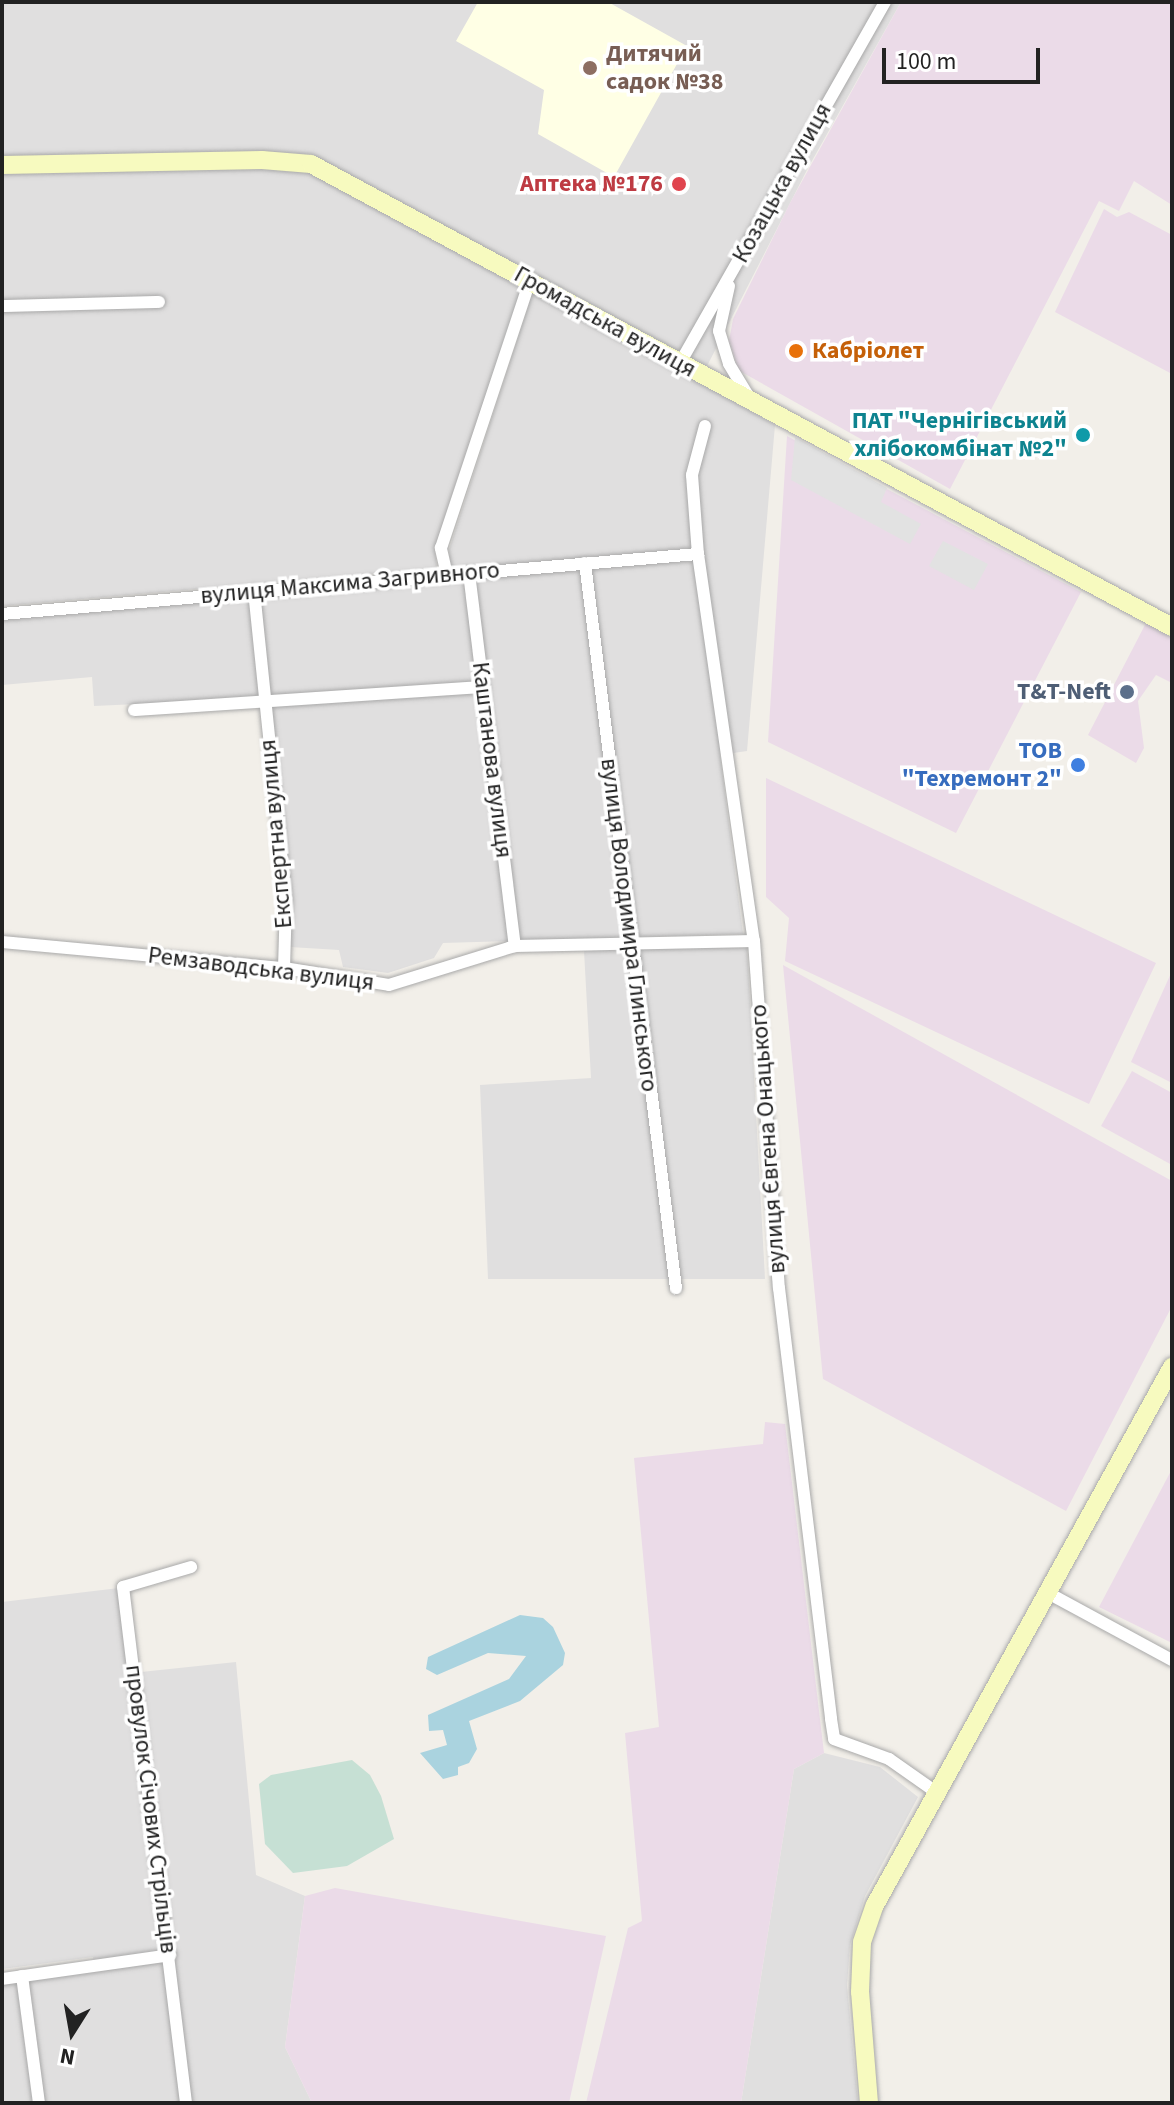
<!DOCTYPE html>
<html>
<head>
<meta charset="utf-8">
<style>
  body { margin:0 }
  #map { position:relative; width:1174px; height:2105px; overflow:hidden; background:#f2efe9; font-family:"Source Sans 3",sans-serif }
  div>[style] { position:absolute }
  .residential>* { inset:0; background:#e0dfdf }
  .industrial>* { inset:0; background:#ebdbe8 }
  .education>* { inset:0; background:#ffffe5 }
  .wetland>* { inset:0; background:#c6e0d4 }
  .parking>* { inset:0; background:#e2e2e2 }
  .water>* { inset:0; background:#aad3df }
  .roads { filter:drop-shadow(0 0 2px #a9a9a9) drop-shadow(0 0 2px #a9a9a9) }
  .street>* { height:12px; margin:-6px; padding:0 6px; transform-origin:6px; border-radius:6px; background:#fff }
  .secondary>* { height:18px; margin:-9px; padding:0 9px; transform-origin:9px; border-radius:9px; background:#f7fabf }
  .dots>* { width:22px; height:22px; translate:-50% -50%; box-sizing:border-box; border:4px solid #fff; border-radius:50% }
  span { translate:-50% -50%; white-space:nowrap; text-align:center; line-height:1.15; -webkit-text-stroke:7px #fff; paint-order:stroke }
  .education-label { font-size:24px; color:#785e54; font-weight:700 }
  .left { translate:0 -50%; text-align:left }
  .street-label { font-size:24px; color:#222 }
  .health-label { font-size:24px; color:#be3a42; font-weight:700 }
  .right { translate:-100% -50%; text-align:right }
  .food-label { font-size:24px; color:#c56008; font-weight:700 }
  .culture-label { font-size:24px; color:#0d838f; font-weight:700 }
  .service-label { font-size:24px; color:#4e5e75; font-weight:700 }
  .shop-label { font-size:24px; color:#366cbe; font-weight:700 }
  .frame { position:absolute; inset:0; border:4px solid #222; pointer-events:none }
  .north { position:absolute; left:32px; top:1993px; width:80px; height:80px; -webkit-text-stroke:6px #fff; paint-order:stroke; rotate:191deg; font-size:22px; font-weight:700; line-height:32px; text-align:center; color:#222 }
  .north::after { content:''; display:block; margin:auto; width:28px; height:36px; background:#222; clip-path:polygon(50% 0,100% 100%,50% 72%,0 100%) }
  .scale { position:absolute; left:882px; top:48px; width:158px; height:36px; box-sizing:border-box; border:4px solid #222; border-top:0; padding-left:10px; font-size:24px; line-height:28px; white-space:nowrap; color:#222; -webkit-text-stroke:6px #fff; paint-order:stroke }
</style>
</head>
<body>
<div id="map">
  <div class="residential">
    <div style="clip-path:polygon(2px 2px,901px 2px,808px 168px,705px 370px,324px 163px,2px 162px)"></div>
    <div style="clip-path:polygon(292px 164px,521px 280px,519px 301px,435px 549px,437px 568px,2px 606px,2px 168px)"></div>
    <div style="clip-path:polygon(534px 288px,775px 425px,747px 751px,720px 755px,743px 934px,443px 943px,434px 958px,388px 973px,343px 967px,339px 950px,290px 947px,268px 698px,94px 706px,92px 677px,2px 685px,2px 619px,449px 580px,449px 550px)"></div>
    <div style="clip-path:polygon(638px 947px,747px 948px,765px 1279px,488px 1279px,480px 1085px,591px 1078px,584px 951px,625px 948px,643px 1075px)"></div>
    <div style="clip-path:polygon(119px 1588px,153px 1791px,141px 1672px,236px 1662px,256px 1875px,305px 1896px,285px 2047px,312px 2103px,2px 2103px,2px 1983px,95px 1970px,93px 1957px,2px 1969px,2px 1602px)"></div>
    <div style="clip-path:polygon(824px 1753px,880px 1767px,918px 1797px,865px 1896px,850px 1945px,847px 1986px,858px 2103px,741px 2103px,794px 1769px)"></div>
  </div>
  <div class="industrial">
    <div style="clip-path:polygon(901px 2px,1172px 2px,1172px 205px,1134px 181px,1119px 211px,1099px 201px,950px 489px,738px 370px,729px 341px,733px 319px,790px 203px)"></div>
    <div style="clip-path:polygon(1104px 209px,1117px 217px,1129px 212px,1172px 235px,1172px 374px,1055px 312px)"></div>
    <div style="clip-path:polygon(787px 436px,1081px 592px,956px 833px,768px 742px)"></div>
    <div style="clip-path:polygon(1146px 623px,1172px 638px,1172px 683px,1156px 675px,1138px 701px,1144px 748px,1136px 763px,1088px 735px)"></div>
    <div style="clip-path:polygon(766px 778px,1156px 963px,1089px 1104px,785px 961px,789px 918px,766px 897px)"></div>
    <div style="clip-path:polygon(783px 965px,1172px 1181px,1172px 1306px,1066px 1511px,823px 1379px)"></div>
    <div style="clip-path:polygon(1172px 971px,1172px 1083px,1131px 1062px)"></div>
    <div style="clip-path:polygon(1132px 1071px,1172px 1093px,1172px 1165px,1101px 1126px)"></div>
    <div style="clip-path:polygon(765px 1422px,785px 1424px,824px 1753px,794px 1769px,741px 2103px,586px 2103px,628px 1928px,642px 1921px,625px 1733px,659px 1727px,634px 1458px,763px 1444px)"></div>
    <div style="clip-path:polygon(1172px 1469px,1172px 1643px,1099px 1607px)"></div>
    <div style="clip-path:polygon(335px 1888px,606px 1936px,569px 2103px,312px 2103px,285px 2047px,305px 1896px)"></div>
  </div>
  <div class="education">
    <div style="clip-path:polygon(478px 2px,608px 2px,687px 46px,614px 177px,538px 134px,544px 90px,456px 41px)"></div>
  </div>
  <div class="wetland">
    <div style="clip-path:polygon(352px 1760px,370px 1775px,381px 1796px,394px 1839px,347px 1866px,293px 1873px,265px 1844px,259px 1784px,271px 1775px)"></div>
  </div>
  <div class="parking">
    <div style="clip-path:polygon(795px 437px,887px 488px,881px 502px,921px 524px,910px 544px,791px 480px)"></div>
    <div style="clip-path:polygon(943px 541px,988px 564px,974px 590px,929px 566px)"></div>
  </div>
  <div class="water">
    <div style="clip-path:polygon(520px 1615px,543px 1618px,553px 1627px,565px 1653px,563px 1665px,520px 1701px,469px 1721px,477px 1749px,469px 1763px,458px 1767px,458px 1775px,443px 1779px,420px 1753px,447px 1745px,443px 1730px,429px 1731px,428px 1715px,509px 1679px,526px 1656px,488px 1653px,437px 1675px,426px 1669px,428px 1657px)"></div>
  </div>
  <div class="roads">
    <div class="street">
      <div style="left:729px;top:286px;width:46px;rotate:102.5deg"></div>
      <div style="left:719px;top:331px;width:34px;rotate:73deg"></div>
      <div style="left:729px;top:364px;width:41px;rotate:59deg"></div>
      <div style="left:2px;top:306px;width:157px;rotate:-1.5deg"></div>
      <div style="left:680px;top:363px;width:415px;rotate:-60.4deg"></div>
      <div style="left:705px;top:426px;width:51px;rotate:104.9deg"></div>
      <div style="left:692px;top:475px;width:79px;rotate:85.7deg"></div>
      <div style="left:698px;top:554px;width:391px;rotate:81.8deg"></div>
      <div style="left:754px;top:941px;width:348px;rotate:85.9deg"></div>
      <div style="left:779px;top:1288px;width:434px;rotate:83.1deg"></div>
      <div style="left:831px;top:1719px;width:20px;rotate:81deg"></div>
      <div style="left:834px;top:1739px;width:59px;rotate:20deg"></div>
      <div style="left:889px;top:1759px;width:57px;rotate:35.1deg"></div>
      <div style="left:585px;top:563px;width:731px;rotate:82.85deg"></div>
      <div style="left:469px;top:573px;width:376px;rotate:83deg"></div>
      <div style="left:447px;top:575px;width:28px;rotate:-103deg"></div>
      <div style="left:441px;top:548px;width:281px;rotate:-71.6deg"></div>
      <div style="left:254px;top:591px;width:312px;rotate:84.1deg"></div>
      <div style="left:286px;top:901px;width:67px;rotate:91.7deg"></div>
      <div style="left:2px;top:614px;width:699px;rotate:-4.93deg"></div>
      <div style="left:134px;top:710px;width:350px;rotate:-3.8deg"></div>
      <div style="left:2px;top:942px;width:283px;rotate:5.3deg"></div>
      <div style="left:284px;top:968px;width:106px;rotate:9.2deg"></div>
      <div style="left:389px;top:985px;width:132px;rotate:-17.2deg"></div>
      <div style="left:515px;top:946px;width:239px;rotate:-1.2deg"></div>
      <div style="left:1048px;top:1593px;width:141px;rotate:28.4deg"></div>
      <div style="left:22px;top:1976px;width:128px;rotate:82.4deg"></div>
      <div style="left:2px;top:1979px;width:170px;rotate:-8.1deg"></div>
      <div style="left:186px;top:2103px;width:520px;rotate:-96.96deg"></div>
      <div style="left:123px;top:1587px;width:71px;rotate:-16.4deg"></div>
    </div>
    <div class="secondary">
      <div style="left:2px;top:165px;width:260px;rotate:-1.1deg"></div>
      <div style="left:262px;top:160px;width:49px;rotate:4.7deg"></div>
      <div style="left:311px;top:164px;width:978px;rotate:28.27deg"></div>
      <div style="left:869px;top:2103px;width:111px;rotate:-94.6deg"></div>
      <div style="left:860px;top:1992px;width:50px;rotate:-87.7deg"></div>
      <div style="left:862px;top:1942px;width:39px;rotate:-71deg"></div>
      <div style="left:875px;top:1905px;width:615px;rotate:-61.1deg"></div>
    </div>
  </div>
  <div class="dots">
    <div style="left:590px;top:68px;background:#8d6e63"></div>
    <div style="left:679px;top:184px;background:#e0444e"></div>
    <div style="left:796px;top:351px;background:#e8710a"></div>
    <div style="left:1083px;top:435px;background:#0f9aa8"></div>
    <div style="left:1127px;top:692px;background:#5c6f8a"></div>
    <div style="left:1078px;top:765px;background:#3f7fe0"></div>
  </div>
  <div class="education-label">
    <span class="left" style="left:606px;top:68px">Дитячий<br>садок №38</span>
  </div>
  <div class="street-label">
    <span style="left:782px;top:183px;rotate:-61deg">Козацька вулиця</span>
    <span style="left:605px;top:322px;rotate:29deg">Громадська вулиця</span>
    <span style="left:350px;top:583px;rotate:-5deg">вулиця Максима Загривного</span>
    <span style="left:492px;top:760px;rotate:83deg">Каштанова вулиця</span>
    <span style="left:276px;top:834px;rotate:-95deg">Експертна вулиця</span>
    <span style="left:629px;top:925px;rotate:83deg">вулиця Володимира Глинського</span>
    <span style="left:261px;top:969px;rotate:7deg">Ремзаводська вулиця</span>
    <span style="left:768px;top:1139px;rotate:-94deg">вулиця Євгена Онацького</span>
    <span style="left:151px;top:1809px;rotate:83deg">провулок Січових Стрільців</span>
  </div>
  <div class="health-label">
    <span class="right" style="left:663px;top:184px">Аптека №176</span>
  </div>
  <div class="food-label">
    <span class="left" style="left:812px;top:351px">Кабріолет</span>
  </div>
  <div class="culture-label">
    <span class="right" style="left:1067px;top:435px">ПАТ "Чернігівський<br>хлібокомбінат №2"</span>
  </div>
  <div class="service-label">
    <span class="right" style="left:1111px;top:692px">T&amp;T-Neft</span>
  </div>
  <div class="shop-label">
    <span class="right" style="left:1062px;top:765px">ТОВ<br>"Техремонт 2"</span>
  </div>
  <div class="frame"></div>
  <div class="north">N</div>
  <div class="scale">100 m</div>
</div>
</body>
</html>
